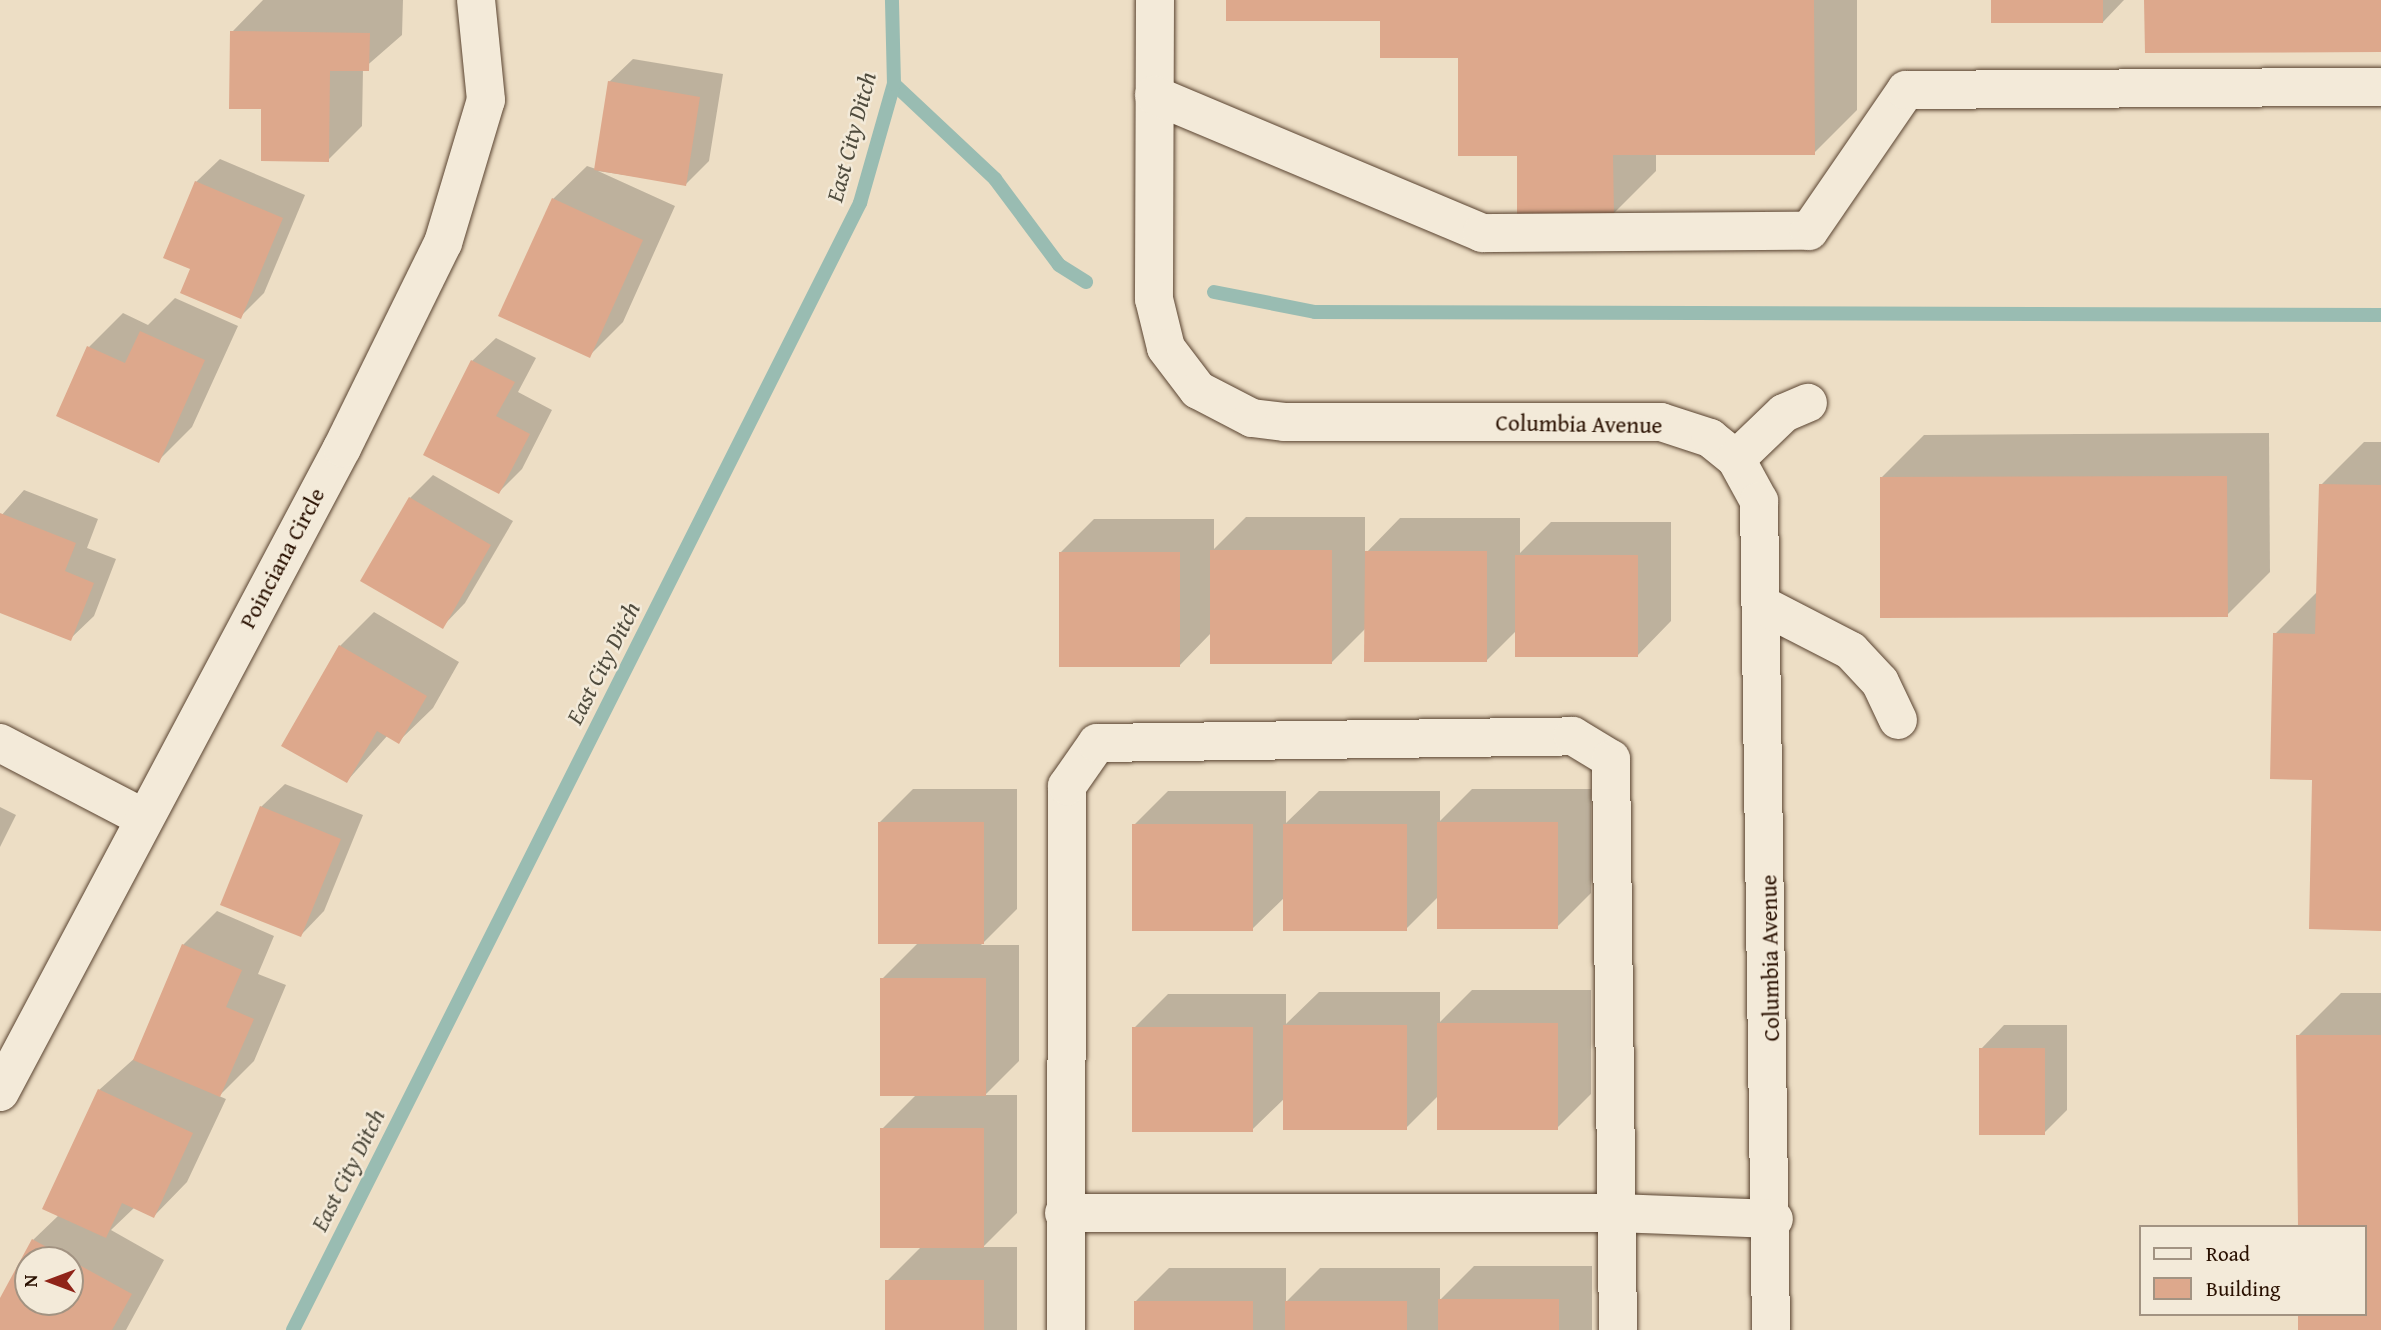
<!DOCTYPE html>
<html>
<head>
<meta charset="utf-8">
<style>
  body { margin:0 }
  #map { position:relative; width:2381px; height:1330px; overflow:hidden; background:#eddec5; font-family:"Gentium Book Plus",serif }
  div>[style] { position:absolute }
  .shadow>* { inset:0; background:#0003 }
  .stream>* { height:14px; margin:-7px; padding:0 7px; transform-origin:7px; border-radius:7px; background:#99bcb2 }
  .building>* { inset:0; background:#dda88c }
  .roads { filter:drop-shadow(0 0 2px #5a4431) drop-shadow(0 0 2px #5a4431) }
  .minor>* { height:38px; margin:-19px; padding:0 19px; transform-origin:19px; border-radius:19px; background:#f3ead9 }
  span { translate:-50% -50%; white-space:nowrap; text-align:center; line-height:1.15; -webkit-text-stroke:5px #f3ead9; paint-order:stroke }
  .street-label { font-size:23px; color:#291000 }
  .water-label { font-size:24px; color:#504c3e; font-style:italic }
  .legend { position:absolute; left:2139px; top:1225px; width:228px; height:91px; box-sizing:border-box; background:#f3ead9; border:2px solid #a29382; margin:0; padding:9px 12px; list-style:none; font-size:21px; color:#291000 }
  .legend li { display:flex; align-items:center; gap:14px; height:35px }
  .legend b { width:35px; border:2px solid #a29382 }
  .north { position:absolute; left:14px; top:1246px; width:70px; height:70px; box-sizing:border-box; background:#f3ead9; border:2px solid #a29382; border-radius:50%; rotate:270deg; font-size:19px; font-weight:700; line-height:28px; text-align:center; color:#291000 }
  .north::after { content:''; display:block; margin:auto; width:24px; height:32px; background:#8f2418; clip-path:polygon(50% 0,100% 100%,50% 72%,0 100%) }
</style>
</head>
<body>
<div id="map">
  <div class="shadow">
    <div style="clip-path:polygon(263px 0,403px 0,402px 35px,363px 69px,362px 126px,328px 160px,263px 108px,232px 32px)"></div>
    <div style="clip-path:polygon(1227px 0,1857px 0,1857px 110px,1814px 153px,1656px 153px,1656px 171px,1613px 214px,1518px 154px,1460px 56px,1382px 19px)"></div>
    <div style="clip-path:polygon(1993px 0,2124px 0,2103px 22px)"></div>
    <div style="clip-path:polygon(633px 59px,723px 74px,709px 161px,686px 184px,598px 171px,675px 206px,623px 322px,589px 356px,553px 199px,587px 166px,596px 169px,609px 82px)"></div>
    <div style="clip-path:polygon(220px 159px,305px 195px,264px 293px,240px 317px,193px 268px,196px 182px)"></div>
    <div style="clip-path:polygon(175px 298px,238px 326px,192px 427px,158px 461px,89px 347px,123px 313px,148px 325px)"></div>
    <div style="clip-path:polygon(496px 338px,536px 358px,518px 392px,552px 410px,522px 469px,499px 492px,472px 361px)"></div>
    <div style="clip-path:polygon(2269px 433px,2270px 572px,2227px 615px,1881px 478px,1924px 435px)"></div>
    <div style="clip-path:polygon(2364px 442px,2381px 442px,2381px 929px,2314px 778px,2275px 634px,2318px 591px,2321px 485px)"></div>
    <div style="clip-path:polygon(433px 475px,513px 521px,465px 603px,442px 627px,410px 498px)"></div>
    <div style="clip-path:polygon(24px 490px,98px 519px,87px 548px,116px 559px,94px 616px,70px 639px,0 611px,0 517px)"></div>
    <div style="clip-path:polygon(1246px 517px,1365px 517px,1365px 554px,1400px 518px,1520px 518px,1520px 553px,1551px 522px,1671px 522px,1671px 621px,1638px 655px,1517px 630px,1486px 661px,1366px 628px,1331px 663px,1212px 632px,1180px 665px,1060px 553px,1094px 519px,1214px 519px,1214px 549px)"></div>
    <div style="clip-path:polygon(374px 612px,459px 662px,433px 708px,399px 741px,388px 735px,347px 781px,340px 646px)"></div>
    <div style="clip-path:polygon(285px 784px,363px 815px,324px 911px,301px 935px,261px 807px)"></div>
    <div style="clip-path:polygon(913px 789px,1017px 789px,1017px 909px,981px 945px,1019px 945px,1019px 1061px,985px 1095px,1017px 1095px,1017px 1213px,983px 1247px,1017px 1247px,1017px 1330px,887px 1330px,887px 1281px,922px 1246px,882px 1129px,916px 1095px,882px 979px,918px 943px,879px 823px)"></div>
    <div style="clip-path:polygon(1472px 789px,1591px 789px,1591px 893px,1557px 927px,1438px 897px,1406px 929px,1285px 897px,1252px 929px,1134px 825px,1168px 791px,1286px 791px,1286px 823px,1319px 791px,1440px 791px,1440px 821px)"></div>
    <div style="clip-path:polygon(0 807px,16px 815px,0 847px)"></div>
    <div style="clip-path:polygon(evenodd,217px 911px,274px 936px,258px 974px,286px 985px,254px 1061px,219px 1096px,226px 1099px,187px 1182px,154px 1216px,135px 1207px,111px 1230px,164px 1260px,126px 1330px,2px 1330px,0 1302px,33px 1240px,59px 1215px,99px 1090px,136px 1057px,183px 945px,217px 911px,28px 1260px,70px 1260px,70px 1302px,28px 1302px,28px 1260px)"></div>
    <div style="clip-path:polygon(1472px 990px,1591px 990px,1591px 1094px,1557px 1128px,1438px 1096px,1406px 1128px,1285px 1098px,1252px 1130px,1134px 1028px,1168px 994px,1286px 994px,1286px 1024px,1319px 992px,1440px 992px,1440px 1022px)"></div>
    <div style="clip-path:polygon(2341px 993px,2381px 993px,2381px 1330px,2300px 1330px,2365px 1314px,2365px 1227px,2298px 1036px)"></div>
    <div style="clip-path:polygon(2004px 1025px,2067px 1025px,2067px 1110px,2044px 1133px,1981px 1049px)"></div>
    <div style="clip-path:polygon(1474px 1266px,1592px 1266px,1592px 1330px,1136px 1330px,1136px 1301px,1169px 1268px,1286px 1268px,1286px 1302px,1320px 1268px,1440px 1268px,1440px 1300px)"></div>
  </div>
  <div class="stream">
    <div style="left:894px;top:84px;width:139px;rotate:43.2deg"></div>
    <div style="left:995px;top:179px;width:107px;rotate:53.3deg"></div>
    <div style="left:1059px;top:265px;width:32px;rotate:32deg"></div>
    <div style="left:1214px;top:292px;width:103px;rotate:11.2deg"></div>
    <div style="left:1315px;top:312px;width:1066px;rotate:0.16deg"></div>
    <div style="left:293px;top:1330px;width:1262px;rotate:-63.29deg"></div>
    <div style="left:860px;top:203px;width:124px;rotate:-74.1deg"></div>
    <div style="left:894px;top:84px;width:84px;rotate:-91.4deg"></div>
  </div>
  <div class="building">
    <div style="clip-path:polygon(1226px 0,1814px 0,1815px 155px,1613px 155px,1614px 216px,1517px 216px,1517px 156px,1458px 156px,1458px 58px,1380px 58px,1380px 21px,1226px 21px)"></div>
    <div style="clip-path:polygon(1991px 0,2103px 0,2103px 23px,1991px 23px)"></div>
    <div style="clip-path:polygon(2144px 0,2381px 0,2381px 52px,2145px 53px)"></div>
    <div style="clip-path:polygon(230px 31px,370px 33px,369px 71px,330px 71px,329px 162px,261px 161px,261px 109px,229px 109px)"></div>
    <div style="clip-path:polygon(608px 81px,700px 97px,686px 186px,594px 170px)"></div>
    <div style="clip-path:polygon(195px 181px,283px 218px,241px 319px,180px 293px,190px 269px,163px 258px)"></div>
    <div style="clip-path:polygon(552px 198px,643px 240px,590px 358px,498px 316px)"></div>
    <div style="clip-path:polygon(140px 331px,205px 360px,159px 463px,56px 416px,87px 346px,125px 363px)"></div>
    <div style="clip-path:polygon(471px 360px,515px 382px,496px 416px,530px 434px,499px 494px,423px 455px)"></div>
    <div style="clip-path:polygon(2227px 476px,2228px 617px,1880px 618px,1880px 477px)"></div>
    <div style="clip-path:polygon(2319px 484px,2381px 485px,2381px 931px,2309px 929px,2312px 780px,2270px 779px,2273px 633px,2315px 634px)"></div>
    <div style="clip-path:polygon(409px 497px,491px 545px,443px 629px,360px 581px)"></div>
    <div style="clip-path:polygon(0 513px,76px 543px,65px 571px,94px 583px,71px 641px,0 613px)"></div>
    <div style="clip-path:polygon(1210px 550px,1332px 550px,1332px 664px,1210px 664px)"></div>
    <div style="clip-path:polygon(1365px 551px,1487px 551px,1487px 662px,1364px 662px)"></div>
    <div style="clip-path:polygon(1059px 552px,1180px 552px,1180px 667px,1059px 667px)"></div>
    <div style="clip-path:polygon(1515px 555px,1638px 555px,1638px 657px,1515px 657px)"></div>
    <div style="clip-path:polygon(339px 645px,427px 696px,399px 744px,377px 731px,347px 783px,281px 746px)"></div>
    <div style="clip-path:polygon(260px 806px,341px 839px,301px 937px,220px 905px)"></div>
    <div style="clip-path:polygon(878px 822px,984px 822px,984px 944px,878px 944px)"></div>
    <div style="clip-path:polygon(1437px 822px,1558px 822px,1558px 929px,1437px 929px)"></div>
    <div style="clip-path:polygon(1132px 824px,1253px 824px,1253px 931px,1132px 931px)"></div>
    <div style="clip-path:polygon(1283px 824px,1407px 824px,1407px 931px,1283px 931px)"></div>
    <div style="clip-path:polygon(182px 944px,242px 970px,226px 1007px,254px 1019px,220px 1097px,133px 1060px)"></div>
    <div style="clip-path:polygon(880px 978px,986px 978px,986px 1096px,880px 1096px)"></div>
    <div style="clip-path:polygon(1437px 1023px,1558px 1023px,1558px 1130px,1437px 1130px)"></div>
    <div style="clip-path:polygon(1283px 1025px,1407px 1025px,1407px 1130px,1283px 1130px)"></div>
    <div style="clip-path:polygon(1132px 1027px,1253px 1027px,1253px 1132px,1132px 1132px)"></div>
    <div style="clip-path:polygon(2296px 1035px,2381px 1035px,2381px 1330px,2298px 1330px,2298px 1314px,2365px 1314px,2365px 1227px,2298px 1227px)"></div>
    <div style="clip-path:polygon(1979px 1048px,2045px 1048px,2045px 1135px,1979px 1135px)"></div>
    <div style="clip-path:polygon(98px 1089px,193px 1133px,154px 1218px,122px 1203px,106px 1238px,42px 1209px)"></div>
    <div style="clip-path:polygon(880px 1128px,984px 1128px,984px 1248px,880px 1248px)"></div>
    <div style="clip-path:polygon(evenodd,32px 1239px,132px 1294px,112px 1330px,0 1330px,0 1298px,32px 1239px,28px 1260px,70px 1260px,70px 1302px,28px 1302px,28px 1260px)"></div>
    <div style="clip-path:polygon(885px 1280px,984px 1280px,984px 1330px,885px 1330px)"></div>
    <div style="clip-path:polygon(1438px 1299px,1559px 1299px,1559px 1330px,1438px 1330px)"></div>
    <div style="clip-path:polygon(1134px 1301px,1253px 1301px,1253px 1330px,1134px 1330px)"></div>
    <div style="clip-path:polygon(1285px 1301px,1407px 1301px,1407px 1330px,1285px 1330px)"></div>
  </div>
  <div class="roads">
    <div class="minor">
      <div style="left:1155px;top:0;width:299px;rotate:90.2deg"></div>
      <div style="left:1154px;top:299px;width:50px;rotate:76.2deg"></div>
      <div style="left:1166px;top:348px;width:53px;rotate:52.7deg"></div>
      <div style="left:1198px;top:390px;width:61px;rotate:27.4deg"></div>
      <div style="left:1252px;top:418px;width:32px;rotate:7deg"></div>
      <div style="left:1284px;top:422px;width:377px"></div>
      <div style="left:1661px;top:422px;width:52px;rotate:18.1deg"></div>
      <div style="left:1710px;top:438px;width:33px;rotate:39deg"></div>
      <div style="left:1736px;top:459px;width:48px;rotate:61.3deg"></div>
      <div style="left:1759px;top:501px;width:829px;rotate:89.17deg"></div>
      <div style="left:1154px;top:95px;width:356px;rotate:22.8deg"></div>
      <div style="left:1482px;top:233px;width:327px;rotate:-0.4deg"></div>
      <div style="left:1809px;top:231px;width:171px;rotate:-55.5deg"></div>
      <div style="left:1906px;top:90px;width:475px;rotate:-0.4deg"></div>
      <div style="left:1736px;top:459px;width:66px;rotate:-43.8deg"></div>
      <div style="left:1784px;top:413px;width:26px;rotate:-23deg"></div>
      <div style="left:1764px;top:606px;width:98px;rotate:27.3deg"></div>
      <div style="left:1851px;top:651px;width:42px;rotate:46.9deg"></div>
      <div style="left:1880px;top:682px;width:42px;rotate:64.7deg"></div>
      <div style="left:0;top:743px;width:162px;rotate:27.5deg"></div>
      <div style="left:0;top:1092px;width:729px;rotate:-62.03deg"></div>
      <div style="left:342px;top:448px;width:229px;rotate:-63.8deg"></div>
      <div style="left:443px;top:243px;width:149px;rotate:-73.3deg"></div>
      <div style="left:486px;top:100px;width:100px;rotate:-95.7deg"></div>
      <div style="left:1064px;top:1213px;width:552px"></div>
      <div style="left:1616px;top:1213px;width:158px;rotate:2.2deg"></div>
      <div style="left:1066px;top:1330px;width:544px;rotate:-89.89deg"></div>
      <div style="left:1067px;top:786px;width:52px;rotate:-55.1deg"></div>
      <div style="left:1097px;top:743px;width:476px;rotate:-0.8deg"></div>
      <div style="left:1573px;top:736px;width:44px;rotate:31.2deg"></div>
      <div style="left:1611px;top:759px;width:571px;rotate:89.3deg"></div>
    </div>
  </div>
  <div class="street-label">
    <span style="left:1579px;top:424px;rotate:1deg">Columbia Avenue</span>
    <span style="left:282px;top:558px;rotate:-62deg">Poinciana Circle</span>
    <span style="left:1770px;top:958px;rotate:-91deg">Columbia Avenue</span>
  </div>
  <div class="water-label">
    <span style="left:851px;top:137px;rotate:-75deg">East City Ditch</span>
    <span style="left:603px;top:663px;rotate:-63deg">East City Ditch</span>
    <span style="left:348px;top:1170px;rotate:-63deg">East City Ditch</span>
  </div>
  <ul class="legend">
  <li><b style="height:9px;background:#f3ead9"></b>Road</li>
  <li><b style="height:19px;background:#dda88c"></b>Building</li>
  </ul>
  <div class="north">N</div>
</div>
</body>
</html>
